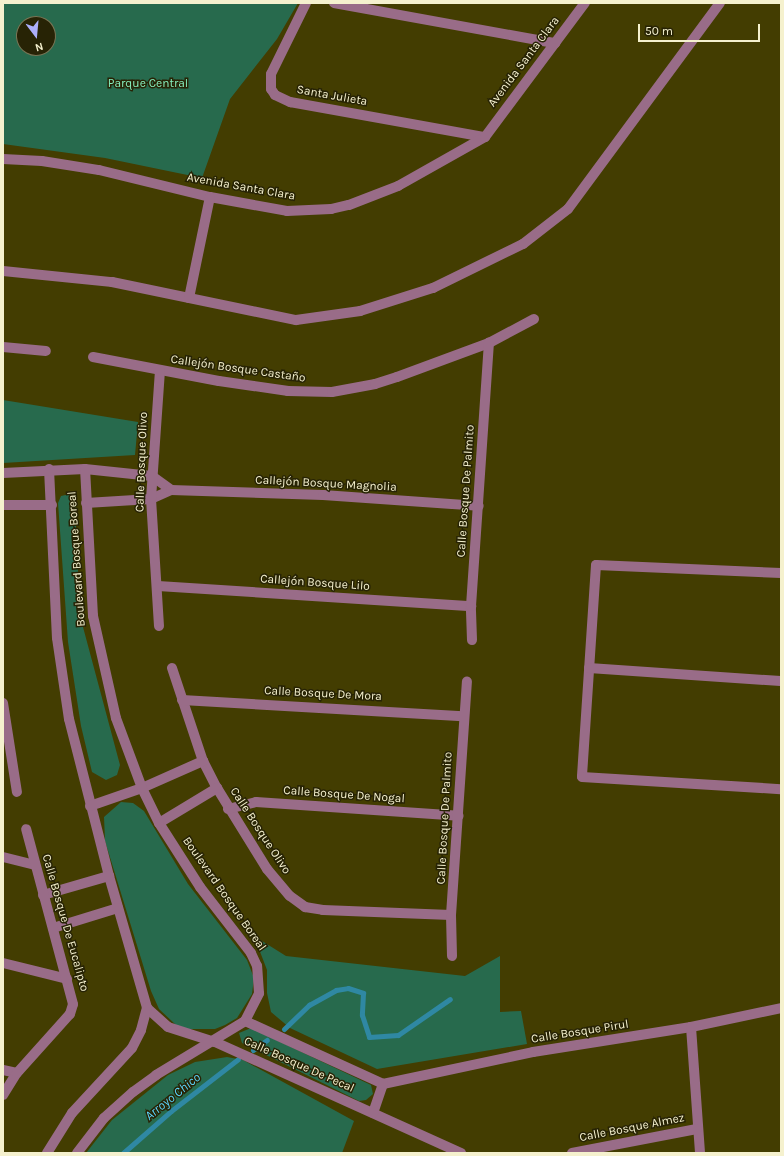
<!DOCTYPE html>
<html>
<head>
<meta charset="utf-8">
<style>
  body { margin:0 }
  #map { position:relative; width:784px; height:1156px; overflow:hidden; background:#433d01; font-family:Karla,sans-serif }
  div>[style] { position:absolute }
  .green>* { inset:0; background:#276a4d }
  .stream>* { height:5px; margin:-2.5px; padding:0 2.5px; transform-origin:2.5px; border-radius:2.5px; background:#2f88a3 }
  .minor>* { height:10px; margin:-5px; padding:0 5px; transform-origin:5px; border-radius:5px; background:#996c88 }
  span { translate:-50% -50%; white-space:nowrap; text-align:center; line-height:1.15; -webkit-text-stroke:3px #272305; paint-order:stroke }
  .street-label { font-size:12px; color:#f5f1ce }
  .park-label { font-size:12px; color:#86f0be }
  .water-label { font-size:13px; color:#5cd7ff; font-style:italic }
  .frame { position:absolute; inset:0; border:4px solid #f5f1ce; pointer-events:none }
  .north { position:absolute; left:16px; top:16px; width:40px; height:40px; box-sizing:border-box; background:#272305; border:1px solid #797555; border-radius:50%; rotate:164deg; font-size:11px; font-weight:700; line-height:16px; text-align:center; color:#f5f1ce }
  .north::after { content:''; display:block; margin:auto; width:14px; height:18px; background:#acaffb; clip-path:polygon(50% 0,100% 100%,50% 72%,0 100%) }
  .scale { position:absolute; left:638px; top:24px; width:122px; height:18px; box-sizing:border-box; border:2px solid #f5f1ce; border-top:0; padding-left:5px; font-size:12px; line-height:14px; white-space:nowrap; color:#f5f1ce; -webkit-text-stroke:3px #272305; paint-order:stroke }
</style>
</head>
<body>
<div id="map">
  <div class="green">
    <div style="clip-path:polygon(evenodd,3px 3px,298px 3px,277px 39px,230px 99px,202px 178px,105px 158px,3px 144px,3px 3px,24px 24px,48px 24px,48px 48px,24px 48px,24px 24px)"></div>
    <div style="clip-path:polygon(3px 400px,138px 422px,135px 455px,3px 463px)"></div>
    <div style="clip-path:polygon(70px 494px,76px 501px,76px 548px,83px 627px,120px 765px,117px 775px,106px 780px,92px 772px,81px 726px,68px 642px,58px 503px,61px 496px)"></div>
    <div style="clip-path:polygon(121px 802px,133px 803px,144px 811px,188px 884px,247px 960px,254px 978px,252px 994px,237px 1018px,225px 1025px,215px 1029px,186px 1029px,176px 1025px,159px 1009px,151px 991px,105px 841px,104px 817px)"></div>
    <div style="clip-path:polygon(254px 936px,286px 956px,465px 976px,500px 956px,500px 1012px,521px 1011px,527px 1044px,377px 1069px,290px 1028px,271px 1012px,267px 993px,267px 970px)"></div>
    <div style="clip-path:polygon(251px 1028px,371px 1085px,373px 1094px,366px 1100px,359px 1101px,242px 1043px,239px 1033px)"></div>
    <div style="clip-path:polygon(227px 1057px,243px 1060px,354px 1121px,342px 1153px,86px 1153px,112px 1120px,168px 1075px,195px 1062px)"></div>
  </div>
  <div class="stream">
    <div style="left:284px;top:1029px;width:35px;rotate:-44deg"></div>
    <div style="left:309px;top:1005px;width:31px;rotate:-29deg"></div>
    <div style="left:336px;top:990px;width:12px;rotate:-9deg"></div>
    <div style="left:348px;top:988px;width:16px;rotate:18deg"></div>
    <div style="left:363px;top:993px;width:22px;rotate:93deg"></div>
    <div style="left:362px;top:1015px;width:23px;rotate:72deg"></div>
    <div style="left:369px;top:1037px;width:29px;rotate:-4deg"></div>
    <div style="left:398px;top:1035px;width:63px;rotate:-34.7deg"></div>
    <div style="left:253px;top:1050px;width:17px;rotate:-36deg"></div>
    <div style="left:123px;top:1153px;width:64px;rotate:-41.2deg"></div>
    <div style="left:171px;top:1111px;width:85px;rotate:-37.8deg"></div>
  </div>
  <div class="minor">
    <div style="left:306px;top:3px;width:79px;rotate:116.2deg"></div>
    <div style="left:271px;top:74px;width:15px;rotate:90deg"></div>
    <div style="left:271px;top:89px;width:7px;rotate:56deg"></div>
    <div style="left:275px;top:95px;width:17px;rotate:25deg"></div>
    <div style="left:290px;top:102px;width:198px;rotate:10.2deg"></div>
    <div style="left:334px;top:3px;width:225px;rotate:10.3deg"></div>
    <div style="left:3px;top:159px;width:39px;rotate:3deg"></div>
    <div style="left:42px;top:161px;width:58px;rotate:9deg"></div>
    <div style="left:99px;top:170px;width:114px;rotate:13.7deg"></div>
    <div style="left:210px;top:197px;width:78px;rotate:10.3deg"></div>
    <div style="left:287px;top:211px;width:44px;rotate:-2.6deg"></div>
    <div style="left:331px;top:209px;width:18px;rotate:-13deg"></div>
    <div style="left:349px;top:205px;width:53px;rotate:-21.2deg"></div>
    <div style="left:398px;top:186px;width:100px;rotate:-29.4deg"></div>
    <div style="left:485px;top:137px;width:167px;rotate:-53.3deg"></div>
    <div style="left:3px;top:271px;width:110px;rotate:5.8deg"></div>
    <div style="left:112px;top:282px;width:188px;rotate:11.7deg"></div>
    <div style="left:296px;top:320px;width:65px;rotate:-8deg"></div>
    <div style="left:360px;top:311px;width:77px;rotate:-17.5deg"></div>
    <div style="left:433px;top:288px;width:100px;rotate:-26.1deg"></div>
    <div style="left:523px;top:244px;width:57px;rotate:-37.9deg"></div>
    <div style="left:568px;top:209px;width:256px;rotate:-53.6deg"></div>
    <div style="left:189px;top:298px;width:103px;rotate:-78.3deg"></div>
    <div style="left:3px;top:347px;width:43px;rotate:5.3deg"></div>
    <div style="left:93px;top:357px;width:128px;rotate:10.8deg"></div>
    <div style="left:219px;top:381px;width:70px;rotate:8.2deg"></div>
    <div style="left:288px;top:391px;width:44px;rotate:1.3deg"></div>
    <div style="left:332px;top:392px;width:44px;rotate:-10.5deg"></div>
    <div style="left:375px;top:384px;width:23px;rotate:-18deg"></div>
    <div style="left:397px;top:377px;width:98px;rotate:-20.3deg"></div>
    <div style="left:489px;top:343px;width:51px;rotate:-28.1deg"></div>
    <div style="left:49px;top:469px;width:169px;rotate:87.3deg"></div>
    <div style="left:57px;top:638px;width:82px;rotate:81.6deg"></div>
    <div style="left:69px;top:719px;width:162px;rotate:75.7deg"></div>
    <div style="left:109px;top:876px;width:137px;rotate:73.9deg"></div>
    <div style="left:147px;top:1008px;width:28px;rotate:42deg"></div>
    <div style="left:168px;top:1027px;width:49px;rotate:17.7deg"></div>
    <div style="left:215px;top:1042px;width:270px;rotate:24.3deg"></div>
    <div style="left:3px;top:473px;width:82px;rotate:-2.8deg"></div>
    <div style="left:85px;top:469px;width:67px;rotate:6deg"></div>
    <div style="left:152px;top:476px;width:24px;rotate:36deg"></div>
    <div style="left:86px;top:503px;width:65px;rotate:-3.5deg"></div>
    <div style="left:151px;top:499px;width:22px;rotate:-24deg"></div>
    <div style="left:171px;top:490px;width:152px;rotate:1.9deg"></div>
    <div style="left:323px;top:495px;width:156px;rotate:4deg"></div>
    <div style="left:3px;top:505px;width:49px"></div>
    <div style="left:781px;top:573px;width:185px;rotate:-177.5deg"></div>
    <div style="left:596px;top:565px;width:212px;rotate:93.8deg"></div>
    <div style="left:582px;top:777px;width:199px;rotate:3.5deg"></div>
    <div style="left:158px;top:586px;width:314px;rotate:3.7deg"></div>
    <div style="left:159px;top:626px;width:127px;rotate:-93.6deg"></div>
    <div style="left:151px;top:499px;width:129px;rotate:-86deg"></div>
    <div style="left:472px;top:640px;width:34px;rotate:-92deg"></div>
    <div style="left:471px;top:606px;width:264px;rotate:-86.1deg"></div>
    <div style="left:172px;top:668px;width:98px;rotate:71.6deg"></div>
    <div style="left:203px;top:761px;width:30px;rotate:63deg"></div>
    <div style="left:217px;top:788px;width:95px;rotate:58.3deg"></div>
    <div style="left:267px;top:869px;width:35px;rotate:50deg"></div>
    <div style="left:290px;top:896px;width:19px;rotate:36deg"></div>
    <div style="left:305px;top:907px;width:18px;rotate:9deg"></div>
    <div style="left:323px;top:910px;width:128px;rotate:2.2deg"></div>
    <div style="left:589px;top:668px;width:192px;rotate:3.9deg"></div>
    <div style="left:182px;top:700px;width:281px;rotate:3.3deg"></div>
    <div style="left:3px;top:703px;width:90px;rotate:81.1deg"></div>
    <div style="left:90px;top:806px;width:55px;rotate:-19.1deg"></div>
    <div style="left:142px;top:788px;width:67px;rotate:-23.9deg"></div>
    <div style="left:228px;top:809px;width:29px;rotate:-14deg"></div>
    <div style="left:256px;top:802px;width:203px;rotate:3.9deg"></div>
    <div style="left:159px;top:823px;width:68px;rotate:-31.1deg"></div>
    <div style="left:3px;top:857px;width:32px;rotate:14deg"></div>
    <div style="left:43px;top:895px;width:69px;rotate:-16.1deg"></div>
    <div style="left:53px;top:928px;width:68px;rotate:-17.1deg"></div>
    <div style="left:452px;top:956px;width:41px;rotate:-91.4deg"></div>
    <div style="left:451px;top:915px;width:234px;rotate:-86.1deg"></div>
    <div style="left:3px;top:963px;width:66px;rotate:14deg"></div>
    <div style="left:245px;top:1021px;width:152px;rotate:24.5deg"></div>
    <div style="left:691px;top:1027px;width:126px;rotate:85.9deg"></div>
    <div style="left:3px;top:1070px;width:14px;rotate:12deg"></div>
    <div style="left:383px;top:1084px;width:153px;rotate:-12deg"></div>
    <div style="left:533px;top:1052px;width:160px;rotate:-9deg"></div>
    <div style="left:691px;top:1027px;width:92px;rotate:-11.9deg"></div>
    <div style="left:3px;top:1095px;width:26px;rotate:-58deg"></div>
    <div style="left:17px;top:1073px;width:79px;rotate:-48.1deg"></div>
    <div style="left:70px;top:1014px;width:10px;rotate:-73deg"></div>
    <div style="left:73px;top:1004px;width:181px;rotate:-105deg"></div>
    <div style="left:373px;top:1113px;width:31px;rotate:-71deg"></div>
    <div style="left:47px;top:1153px;width:47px;rotate:-58deg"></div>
    <div style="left:72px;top:1113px;width:88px;rotate:-47.3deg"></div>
    <div style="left:132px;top:1048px;width:20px;rotate:-63deg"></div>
    <div style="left:141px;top:1030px;width:23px;rotate:-75deg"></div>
    <div style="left:77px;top:1153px;width:44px;rotate:-52.4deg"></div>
    <div style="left:104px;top:1118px;width:39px;rotate:-42deg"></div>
    <div style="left:133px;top:1092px;width:29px;rotate:-36deg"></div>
    <div style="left:156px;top:1075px;width:104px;rotate:-31.2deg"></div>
    <div style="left:245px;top:1021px;width:31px;rotate:-63deg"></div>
    <div style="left:259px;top:993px;width:27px;rotate:-94deg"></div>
    <div style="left:257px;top:966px;width:14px;rotate:-115deg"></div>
    <div style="left:251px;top:953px;width:83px;rotate:-127.7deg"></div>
    <div style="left:200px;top:887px;width:76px;rotate:-122.6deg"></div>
    <div style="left:159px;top:823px;width:39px;rotate:-116deg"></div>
    <div style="left:142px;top:788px;width:75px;rotate:-110.4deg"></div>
    <div style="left:116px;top:718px;width:105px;rotate:-102.7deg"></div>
    <div style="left:93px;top:616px;width:147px;rotate:-93.1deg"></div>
    <div style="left:572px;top:1153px;width:127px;rotate:-10.9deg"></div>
  </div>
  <div class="street-label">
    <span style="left:524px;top:62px;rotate:-53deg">Avenida Santa Clara</span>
    <span style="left:332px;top:96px;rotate:10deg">Santa Julieta</span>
    <span style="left:241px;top:187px;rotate:10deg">Avenida Santa Clara</span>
    <span style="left:238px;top:369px;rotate:8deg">Callejón Bosque Castaño</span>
    <span style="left:142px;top:462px;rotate:-88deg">Calle Bosque Olivo</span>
    <span style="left:326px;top:484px;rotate:3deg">Callejón Bosque Magnolia</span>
    <span style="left:466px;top:491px;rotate:-86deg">Calle Bosque De Palmito</span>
    <span style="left:77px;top:559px;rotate:-94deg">Boulevard Bosque Boreal</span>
    <span style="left:315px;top:583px;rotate:4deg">Callejón Bosque Lilo</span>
    <span style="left:323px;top:694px;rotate:3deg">Calle Bosque De Mora</span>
    <span style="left:344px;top:795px;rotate:4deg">Calle Bosque De Nogal</span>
    <span style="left:445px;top:818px;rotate:-87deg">Calle Bosque De Palmito</span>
    <span style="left:260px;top:831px;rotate:57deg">Calle Bosque Olivo</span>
    <span style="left:224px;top:894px;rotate:55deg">Boulevard Bosque Boreal</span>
    <span style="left:65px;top:923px;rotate:74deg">Calle Bosque De Eucalipto</span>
    <span style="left:580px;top:1032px;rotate:-9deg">Calle Bosque Pirul</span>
    <span style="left:299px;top:1065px;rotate:24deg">Calle Bosque De Pecal</span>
    <span style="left:632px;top:1128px;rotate:-11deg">Calle Bosque Almez</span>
  </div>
  <div class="park-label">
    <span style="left:148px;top:84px">Parque Central</span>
  </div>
  <div class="water-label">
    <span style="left:173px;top:1097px;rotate:-39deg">Arroyo Chico</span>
  </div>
  <div class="frame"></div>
  <div class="north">N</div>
  <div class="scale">50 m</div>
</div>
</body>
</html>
